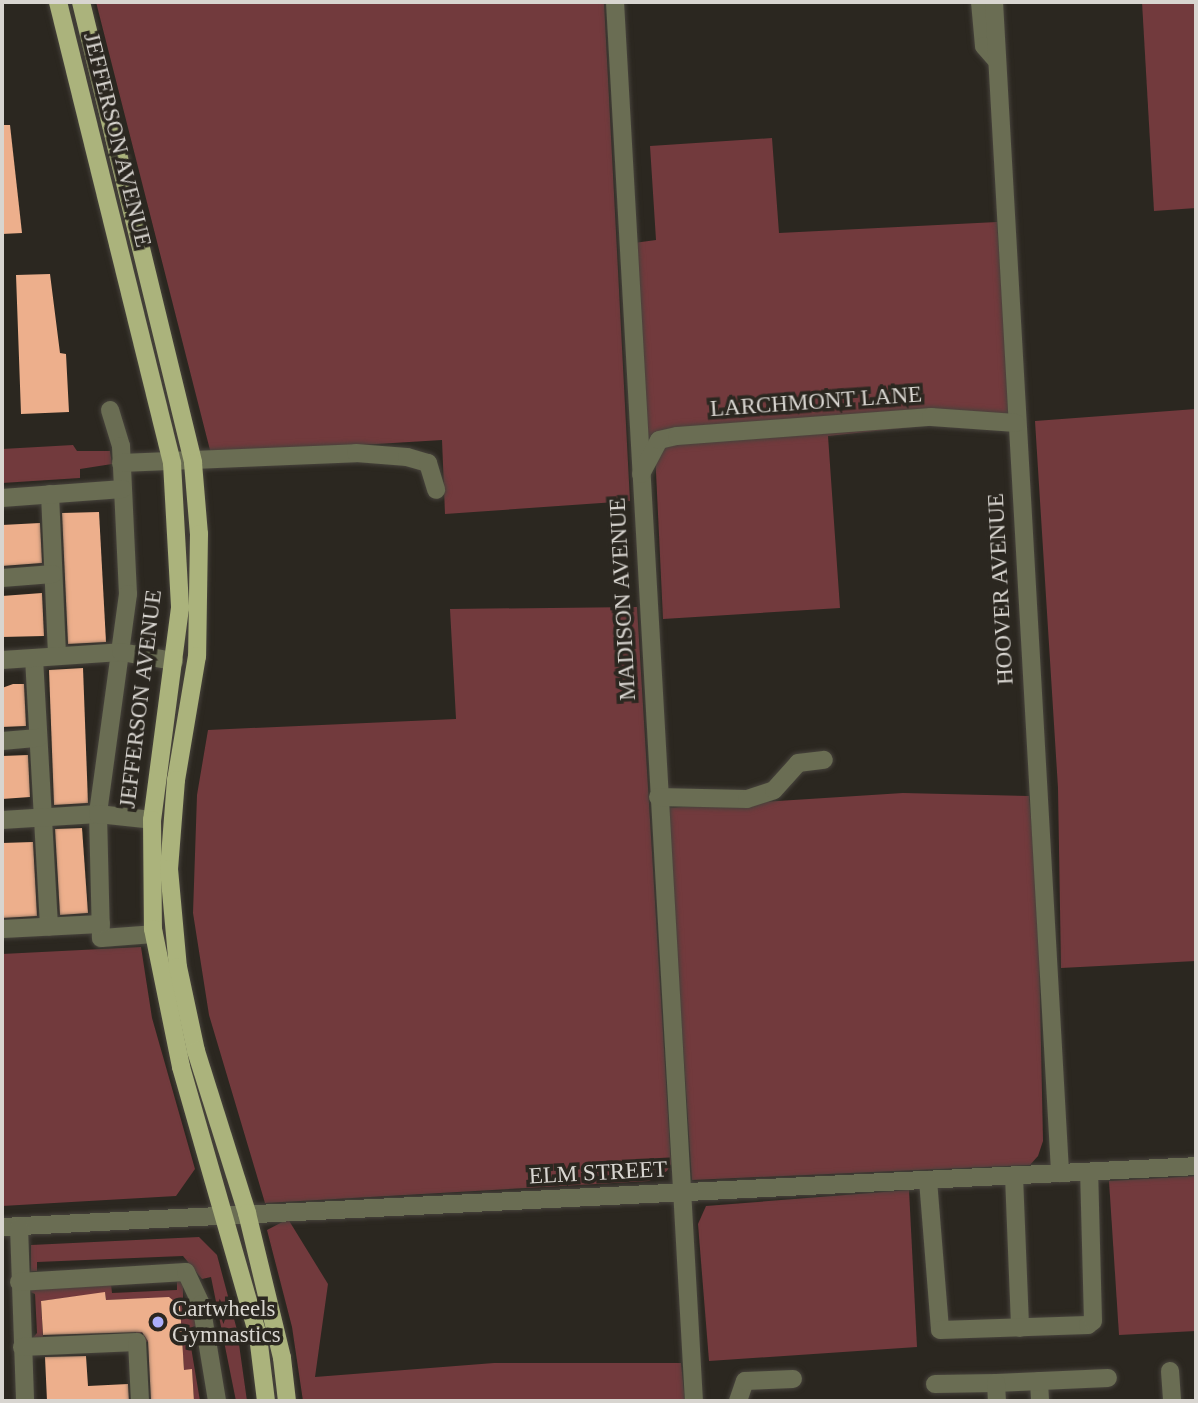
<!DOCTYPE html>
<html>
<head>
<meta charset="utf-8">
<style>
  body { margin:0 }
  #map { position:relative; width:1198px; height:1403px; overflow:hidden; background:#2b2720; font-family:"Times New Roman",serif }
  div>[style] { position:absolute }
  .green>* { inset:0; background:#723a3d }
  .building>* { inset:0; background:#edaf8c }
  .roads { filter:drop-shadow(0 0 2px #47433c) drop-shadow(0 0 2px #47433c) }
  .minor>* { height:18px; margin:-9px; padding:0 9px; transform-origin:9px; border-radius:9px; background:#6a6d53 }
  .major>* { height:18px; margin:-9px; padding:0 9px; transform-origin:9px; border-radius:9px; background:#abb37c }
  .dots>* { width:19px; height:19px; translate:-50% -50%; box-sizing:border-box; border:4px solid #2b2720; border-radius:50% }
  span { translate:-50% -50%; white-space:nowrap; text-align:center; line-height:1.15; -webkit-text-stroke:7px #2b2720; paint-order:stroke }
  .street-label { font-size:23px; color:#d8d5d0 }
  .poi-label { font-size:23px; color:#d8d5d0 }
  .left { translate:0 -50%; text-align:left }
  .frame { position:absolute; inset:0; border:4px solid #d8d5d0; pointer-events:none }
</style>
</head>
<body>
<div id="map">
  <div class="green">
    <div style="clip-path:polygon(96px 2px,604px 2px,630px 501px,445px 514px,442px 440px,211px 454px)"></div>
    <div style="clip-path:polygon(1142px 2px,1196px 2px,1196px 208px,1154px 211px)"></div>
    <div style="clip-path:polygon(772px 138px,779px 233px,997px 222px,1010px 409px,1007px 417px,828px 436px,840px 608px,663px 619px,655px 451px,648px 444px,634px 243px,656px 240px,650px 146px)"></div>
    <div style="clip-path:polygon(1196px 409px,1196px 961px,1061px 968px,1058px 788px,1035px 421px)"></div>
    <div style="clip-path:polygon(73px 445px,77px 451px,110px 451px,112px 464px,80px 469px,80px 478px,2px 483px,2px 449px)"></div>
    <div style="clip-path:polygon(637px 607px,671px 1164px,667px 1171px,649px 1181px,265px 1203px,209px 1015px,193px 913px,197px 795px,208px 730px,456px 719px,450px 609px)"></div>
    <div style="clip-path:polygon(903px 793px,1029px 796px,1038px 902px,1043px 1141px,1038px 1156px,1030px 1165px,692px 1180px,667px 808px)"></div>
    <div style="clip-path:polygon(141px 947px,152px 1018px,195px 1169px,176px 1196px,2px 1206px,2px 954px)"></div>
    <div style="clip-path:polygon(1196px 1176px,1196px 1331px,1119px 1335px,1109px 1181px)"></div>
    <div style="clip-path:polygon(909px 1190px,917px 1347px,709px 1361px,698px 1224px,706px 1206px)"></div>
    <div style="clip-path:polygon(288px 1219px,328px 1284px,315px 1377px,494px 1363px,681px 1363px,685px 1401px,303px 1401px,292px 1327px,267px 1230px)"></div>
    <div style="clip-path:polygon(199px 1237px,217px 1255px,237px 1330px,247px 1401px,236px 1401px,211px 1277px,202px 1279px,183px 1256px,37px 1262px,37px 1271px,31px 1271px,31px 1245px)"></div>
    <div style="clip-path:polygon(183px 1280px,183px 1304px,193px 1305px,197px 1325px,188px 1329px,200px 1401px,194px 1401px,192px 1370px,184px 1370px,182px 1340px,144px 1342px,143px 1333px,136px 1333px,134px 1299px,106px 1300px,105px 1293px,41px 1301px,43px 1339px,31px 1340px,37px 1333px,35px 1294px,26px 1290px,111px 1284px,112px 1293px,177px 1290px,177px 1282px)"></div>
  </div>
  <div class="building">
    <div style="clip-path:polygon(2px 125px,10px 125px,22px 233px,2px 234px)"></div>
    <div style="clip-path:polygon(50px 274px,60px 353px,66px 354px,69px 412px,21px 414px,16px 275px)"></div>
    <div style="clip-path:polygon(99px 512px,106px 642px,68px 644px,62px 513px)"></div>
    <div style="clip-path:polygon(40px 523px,42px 563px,2px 566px,2px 525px)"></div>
    <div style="clip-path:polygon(42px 593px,44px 636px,2px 637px,2px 596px)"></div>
    <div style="clip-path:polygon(83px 668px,88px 803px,54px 805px,49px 670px)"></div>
    <div style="clip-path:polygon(13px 684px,24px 684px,26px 726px,2px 727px,2px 688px)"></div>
    <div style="clip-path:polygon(28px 755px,30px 797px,2px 799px,2px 756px)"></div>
    <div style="clip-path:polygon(82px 828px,88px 913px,60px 915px,55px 829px)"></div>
    <div style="clip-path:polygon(33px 842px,37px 916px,2px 918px,2px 843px)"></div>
    <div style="clip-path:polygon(105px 1292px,106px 1300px,169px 1297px,180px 1306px,184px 1370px,192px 1369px,194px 1401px,151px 1401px,148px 1341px,142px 1332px,43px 1335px,41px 1301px)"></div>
    <div style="clip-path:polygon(86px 1356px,88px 1386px,128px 1384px,129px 1401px,47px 1401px,45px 1357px)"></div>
  </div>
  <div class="roads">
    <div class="minor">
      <div style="left:615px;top:2px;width:1401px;rotate:86.77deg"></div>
      <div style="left:980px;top:2px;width:44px;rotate:84.8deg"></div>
      <div style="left:984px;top:46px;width:18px;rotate:49deg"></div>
      <div style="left:994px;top:2px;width:1173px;rotate:86.77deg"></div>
      <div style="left:110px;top:410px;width:38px;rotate:73deg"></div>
      <div style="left:121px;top:446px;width:148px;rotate:87.3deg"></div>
      <div style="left:128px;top:594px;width:222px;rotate:97.8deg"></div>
      <div style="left:98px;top:814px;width:124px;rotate:88.6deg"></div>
      <div style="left:101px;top:938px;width:53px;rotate:-4.3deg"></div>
      <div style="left:121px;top:463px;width:235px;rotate:-2.4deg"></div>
      <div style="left:356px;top:453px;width:51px;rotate:4.5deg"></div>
      <div style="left:407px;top:457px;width:22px;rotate:16deg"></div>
      <div style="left:428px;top:463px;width:28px;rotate:73deg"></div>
      <div style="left:641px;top:474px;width:38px;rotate:-62deg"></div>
      <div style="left:659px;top:440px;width:18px;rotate:-13deg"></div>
      <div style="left:677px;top:436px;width:255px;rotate:-4.3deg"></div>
      <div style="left:931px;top:417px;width:85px;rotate:4deg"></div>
      <div style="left:50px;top:494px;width:162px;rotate:87.5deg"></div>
      <div style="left:2px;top:498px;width:121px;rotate:-4.3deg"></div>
      <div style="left:2px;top:578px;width:51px;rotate:-4.5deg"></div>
      <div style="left:34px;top:658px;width:269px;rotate:86.8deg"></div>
      <div style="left:2px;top:660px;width:119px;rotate:-3.8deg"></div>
      <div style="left:121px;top:652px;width:54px;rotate:9.6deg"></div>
      <div style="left:2px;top:741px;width:36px;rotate:-5deg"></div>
      <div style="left:658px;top:797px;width:89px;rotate:1.3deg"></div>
      <div style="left:747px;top:799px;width:28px;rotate:-18deg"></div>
      <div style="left:774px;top:790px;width:36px;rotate:-48deg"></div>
      <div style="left:798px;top:763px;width:26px;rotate:-7deg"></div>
      <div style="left:2px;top:820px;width:96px;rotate:-3.6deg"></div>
      <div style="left:98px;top:814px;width:54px;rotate:6.3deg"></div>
      <div style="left:2px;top:929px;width:99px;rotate:-2.9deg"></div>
      <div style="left:1014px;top:1176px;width:152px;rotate:87.7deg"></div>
      <div style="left:928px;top:1180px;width:150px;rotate:85.4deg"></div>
      <div style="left:940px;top:1330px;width:148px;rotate:-1.9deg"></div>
      <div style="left:1088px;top:1325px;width:6px;rotate:-39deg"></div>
      <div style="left:1093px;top:1321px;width:149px;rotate:-91.5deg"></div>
      <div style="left:2px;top:1227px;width:1196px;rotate:-2.92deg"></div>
      <div style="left:19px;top:1227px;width:174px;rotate:88deg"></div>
      <div style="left:19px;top:1282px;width:167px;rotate:-3.4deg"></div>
      <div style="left:186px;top:1272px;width:35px;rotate:65deg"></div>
      <div style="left:201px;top:1304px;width:98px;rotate:80.6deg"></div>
      <div style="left:22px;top:1347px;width:115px;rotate:-2.5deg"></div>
      <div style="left:137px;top:1342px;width:59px;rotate:87.1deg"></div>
      <div style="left:1170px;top:1371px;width:30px;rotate:86deg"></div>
      <div style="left:1039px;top:1381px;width:20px;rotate:87deg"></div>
      <div style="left:996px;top:1383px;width:112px;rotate:-2.6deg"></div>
      <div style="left:935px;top:1384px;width:61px;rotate:-0.9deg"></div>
      <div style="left:996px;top:1383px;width:18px;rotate:87deg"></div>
      <div style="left:738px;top:1401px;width:21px;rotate:-71deg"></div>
      <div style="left:745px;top:1381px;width:48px;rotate:-2.4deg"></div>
    </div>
    <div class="major">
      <div style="left:58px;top:2px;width:475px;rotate:76.1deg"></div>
      <div style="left:172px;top:463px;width:145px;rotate:86.8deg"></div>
      <div style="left:180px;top:608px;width:214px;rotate:97.5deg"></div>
      <div style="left:152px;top:820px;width:109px;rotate:89.5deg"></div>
      <div style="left:153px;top:929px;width:141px;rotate:78.5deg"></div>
      <div style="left:181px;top:1067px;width:280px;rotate:74deg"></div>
      <div style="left:258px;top:1336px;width:65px;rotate:83deg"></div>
      <div style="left:81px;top:2px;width:474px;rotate:76.3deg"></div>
      <div style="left:193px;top:463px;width:71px;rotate:85.2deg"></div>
      <div style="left:199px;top:534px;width:122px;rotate:90.9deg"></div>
      <div style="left:197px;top:656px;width:126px;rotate:99.6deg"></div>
      <div style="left:176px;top:780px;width:89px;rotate:94.5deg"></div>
      <div style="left:169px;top:869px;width:98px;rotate:84.8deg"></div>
      <div style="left:178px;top:967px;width:86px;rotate:77.9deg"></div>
      <div style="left:196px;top:1051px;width:170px;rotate:72.5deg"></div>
      <div style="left:247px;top:1213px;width:149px;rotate:76.4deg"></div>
      <div style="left:282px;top:1358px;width:43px;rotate:83.4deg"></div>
    </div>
  </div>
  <div class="dots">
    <div style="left:158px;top:1322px;background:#acaffb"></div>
  </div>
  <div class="street-label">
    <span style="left:117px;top:140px;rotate:76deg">JEFFERSON AVENUE</span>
    <span style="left:816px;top:402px;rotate:-4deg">LARCHMONT LANE</span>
    <span style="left:1001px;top:589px;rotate:-93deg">HOOVER AVENUE</span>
    <span style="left:623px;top:599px;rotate:-93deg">MADISON AVENUE</span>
    <span style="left:141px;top:699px;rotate:-83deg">JEFFERSON AVENUE</span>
    <span style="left:598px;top:1173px;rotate:-3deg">ELM STREET</span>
  </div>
  <div class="poi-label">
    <span class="left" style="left:172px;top:1322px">Cartwheels<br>Gymnastics</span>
  </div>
  <div class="frame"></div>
</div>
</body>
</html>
